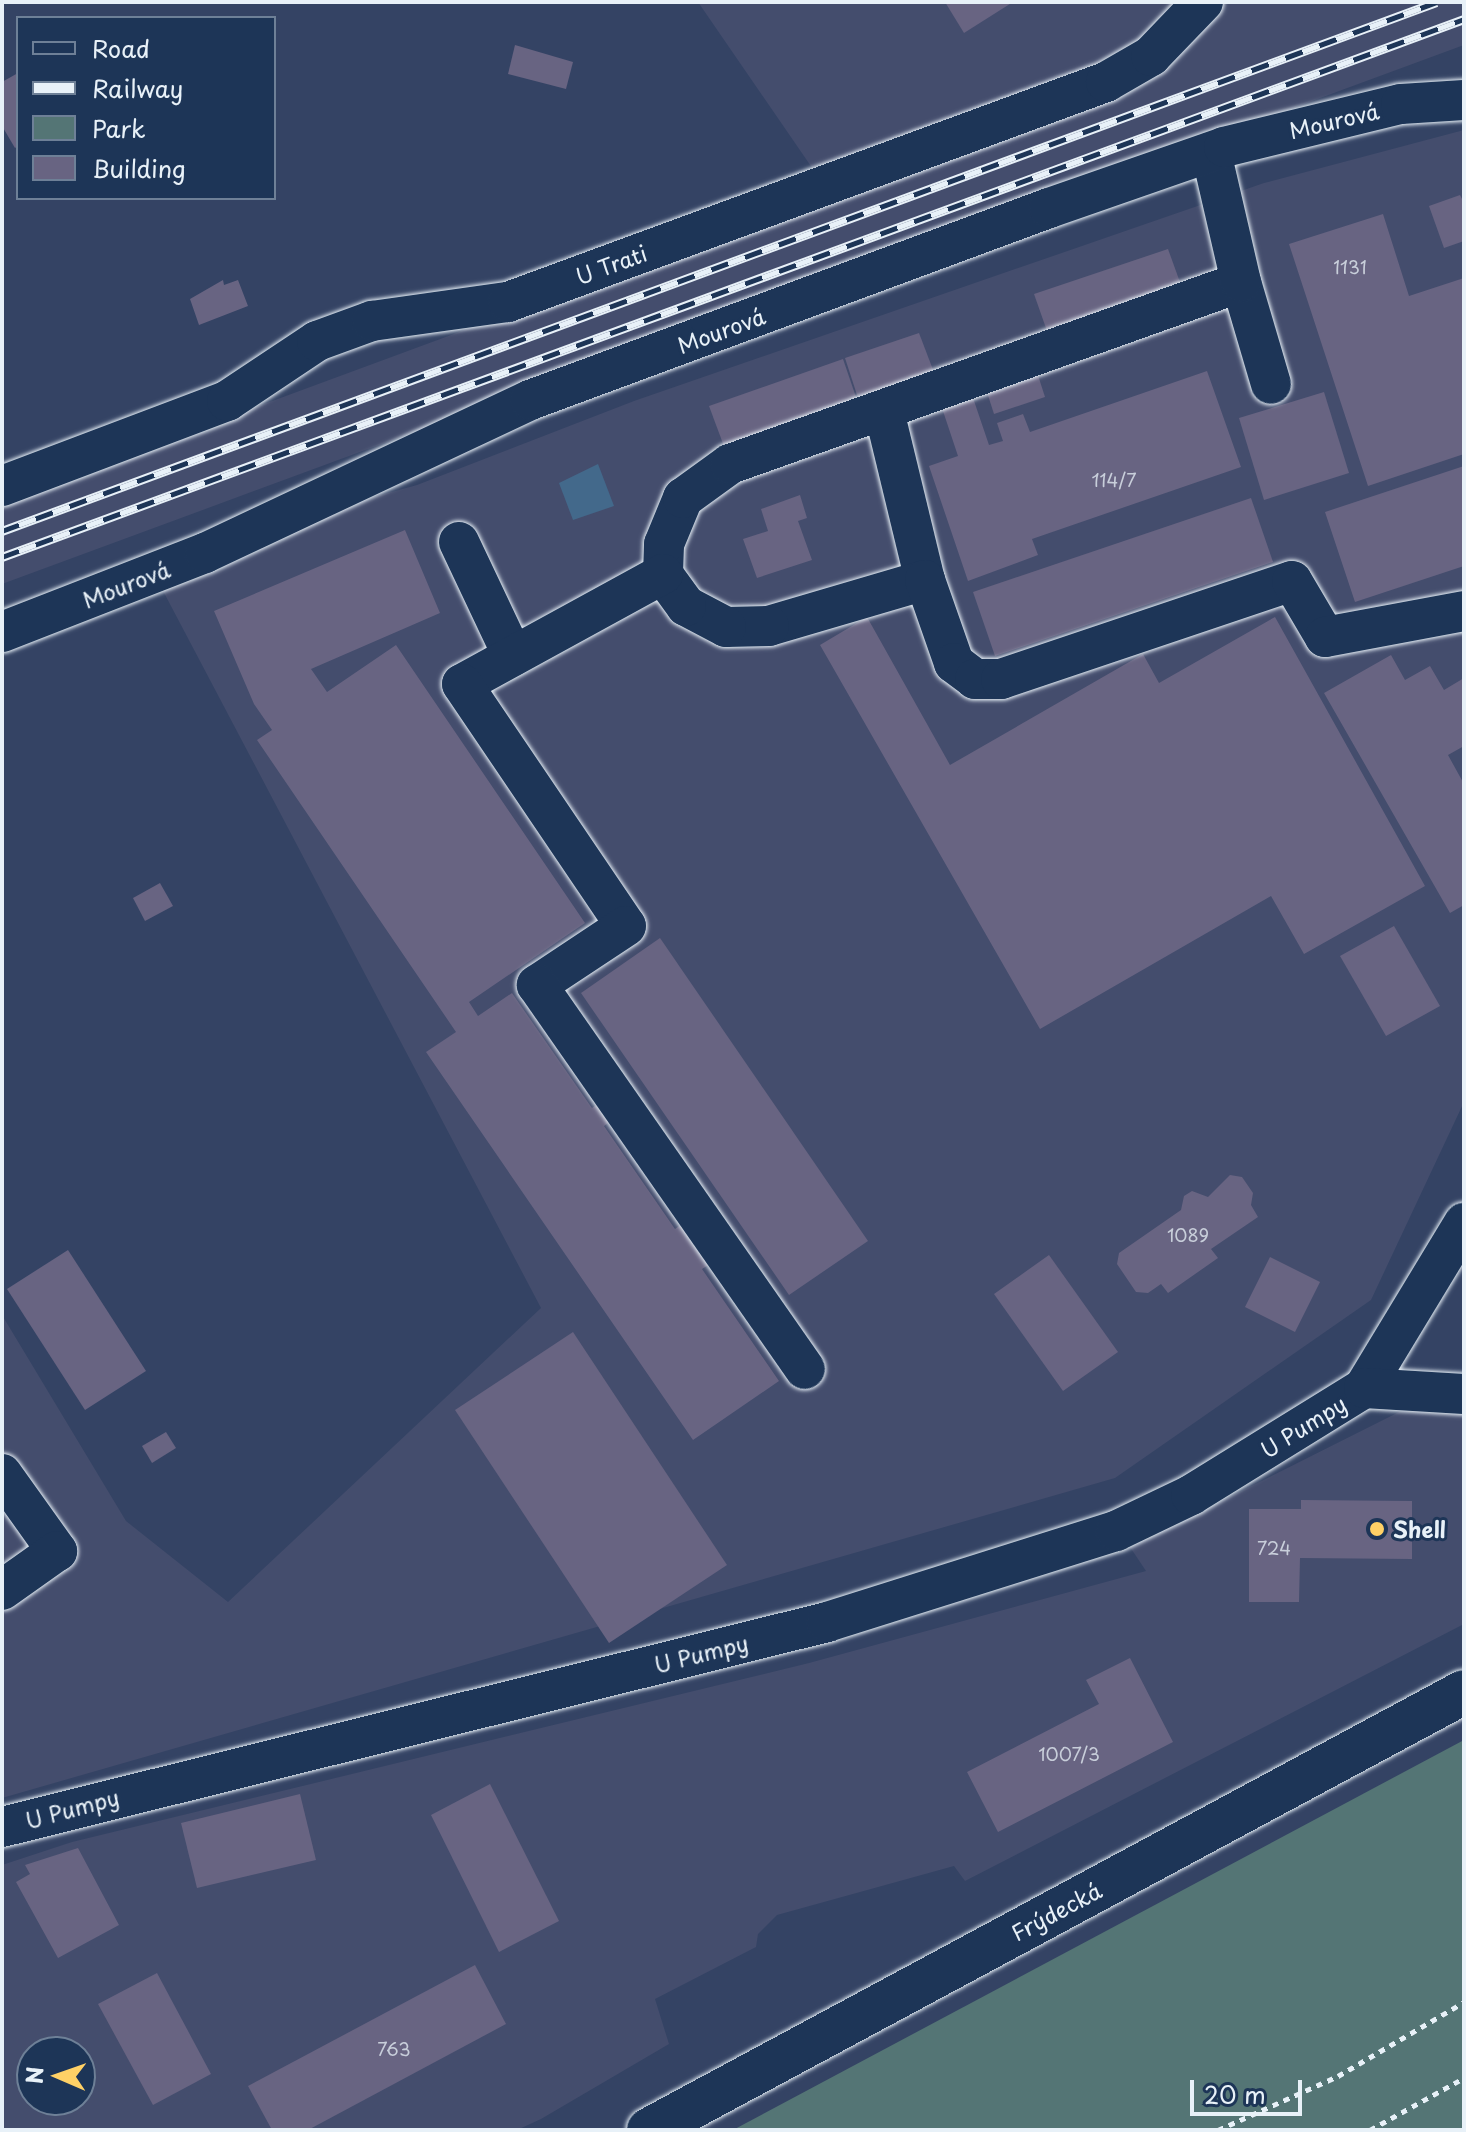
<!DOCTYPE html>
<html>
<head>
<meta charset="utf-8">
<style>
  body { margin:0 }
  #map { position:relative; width:1466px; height:2132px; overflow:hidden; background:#344364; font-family:"Playpen Sans",sans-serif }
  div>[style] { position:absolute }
  .built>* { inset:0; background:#444d6d }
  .green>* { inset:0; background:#547575 }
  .water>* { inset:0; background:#43698b }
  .building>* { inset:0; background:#686482 }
  .path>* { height:5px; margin-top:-2.5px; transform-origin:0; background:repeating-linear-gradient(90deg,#e8f1f8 0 6px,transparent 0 12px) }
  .roads { filter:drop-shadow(0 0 2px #e8f1f8) drop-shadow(0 0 2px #e8f1f8) }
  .minor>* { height:40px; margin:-20px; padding:0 20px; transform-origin:20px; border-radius:20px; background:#1d3557 }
  .major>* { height:44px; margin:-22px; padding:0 22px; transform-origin:22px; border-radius:22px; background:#1d3557 }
  .rail>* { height:9px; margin-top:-4.5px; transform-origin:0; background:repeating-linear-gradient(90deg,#1d3557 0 18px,#e8f1f8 0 36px); box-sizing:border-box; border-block:2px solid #e8f1f8 }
  .dots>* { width:22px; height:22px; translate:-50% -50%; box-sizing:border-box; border:4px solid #1d3557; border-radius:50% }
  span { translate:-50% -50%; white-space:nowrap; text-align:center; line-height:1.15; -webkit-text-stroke:6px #1d3557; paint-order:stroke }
  .number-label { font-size:18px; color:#c8ceda }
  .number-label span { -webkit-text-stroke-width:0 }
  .street-label { font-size:22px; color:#e8f1f8 }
  .poi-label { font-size:22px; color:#e8f1f8; font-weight:700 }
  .left { translate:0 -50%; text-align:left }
  .frame { position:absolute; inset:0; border:4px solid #e8f1f8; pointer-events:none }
  .legend { position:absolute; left:16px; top:16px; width:260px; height:184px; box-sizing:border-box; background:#1d3557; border:2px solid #6e8097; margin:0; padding:10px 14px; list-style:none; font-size:24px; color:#e8f1f8 }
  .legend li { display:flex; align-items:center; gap:16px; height:40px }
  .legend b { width:40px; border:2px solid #6e8097 }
  .north { position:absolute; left:16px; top:2036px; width:80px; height:80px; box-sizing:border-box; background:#1d3557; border:2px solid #6e8097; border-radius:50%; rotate:272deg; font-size:22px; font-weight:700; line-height:32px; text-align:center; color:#e8f1f8 }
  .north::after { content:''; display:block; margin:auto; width:28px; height:36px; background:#ffd166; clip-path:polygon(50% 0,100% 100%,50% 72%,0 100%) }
  .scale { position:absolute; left:1190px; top:2080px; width:112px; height:36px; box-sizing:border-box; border:4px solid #e8f1f8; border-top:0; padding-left:10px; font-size:24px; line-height:28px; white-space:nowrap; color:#e8f1f8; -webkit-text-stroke:6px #1d3557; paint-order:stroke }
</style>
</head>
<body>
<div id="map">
  <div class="built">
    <div style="clip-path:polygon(698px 2px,1464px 2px,1464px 45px,2px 584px,2px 501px,600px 280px,817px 175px)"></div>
    <div style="clip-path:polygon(1464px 130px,1464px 1102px,1371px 1300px,1115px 1478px,2px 1798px,2px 1315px,126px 1521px,228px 1602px,541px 1308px,162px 589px,308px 515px,417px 485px,634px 401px,1264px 183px)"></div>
    <div style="clip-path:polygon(evenodd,1413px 1405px,1464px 1409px,1464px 1624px,965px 1881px,954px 1866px,777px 1915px,758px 1934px,756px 1947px,655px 1999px,669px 2044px,541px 2119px,517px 2130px,2px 2130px,2px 1865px,72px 1842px,809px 1663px,1146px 1571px,1130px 1547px,1413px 1405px,32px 2052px,80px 2052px,80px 2100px,32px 2100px,32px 2052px)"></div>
  </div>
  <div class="green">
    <div style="clip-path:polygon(1464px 1740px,1464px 2130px,733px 2130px)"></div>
  </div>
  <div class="water">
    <div style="clip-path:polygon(598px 464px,614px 506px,573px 520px,559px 483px)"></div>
  </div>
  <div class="building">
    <div style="clip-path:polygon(945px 2px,1013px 2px,964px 33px)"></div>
    <div style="clip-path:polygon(515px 45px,573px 62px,566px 89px,508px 74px)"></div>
    <div style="clip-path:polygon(18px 73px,18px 146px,15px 148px,2px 126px,2px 82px)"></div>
    <div style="clip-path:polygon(1460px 195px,1464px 203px,1464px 241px,1444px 248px,1429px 206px)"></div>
    <div style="clip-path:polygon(1383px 214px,1409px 296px,1464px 278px,1464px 454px,1368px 486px,1289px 244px)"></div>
    <div style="clip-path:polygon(1168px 249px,1181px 285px,1047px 331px,1034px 294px)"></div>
    <div style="clip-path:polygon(223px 280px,224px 285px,238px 280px,248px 306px,199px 325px,190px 299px)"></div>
    <div style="clip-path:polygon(919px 333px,935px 375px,859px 401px,845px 358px)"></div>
    <div style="clip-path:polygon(843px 359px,858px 403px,725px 449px,709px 406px)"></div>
    <div style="clip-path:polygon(1036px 369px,1045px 397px,994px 414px,985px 386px)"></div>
    <div style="clip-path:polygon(1207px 371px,1241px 467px,1032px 539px,1038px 555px,968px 581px,929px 466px,958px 456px,940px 402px,971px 392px,989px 445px,1003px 441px,997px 423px,1023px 414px,1030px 432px)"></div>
    <div style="clip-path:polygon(1324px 392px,1349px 473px,1264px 500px,1239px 418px)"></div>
    <div style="clip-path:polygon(1464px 466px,1464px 566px,1355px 602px,1325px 512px)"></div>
    <div style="clip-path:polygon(800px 495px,807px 518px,798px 521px,812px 560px,757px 578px,743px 539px,768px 531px,761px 509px)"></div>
    <div style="clip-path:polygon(1251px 498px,1273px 562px,995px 656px,973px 592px)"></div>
    <div style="clip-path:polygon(405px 530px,440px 613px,311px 669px,327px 692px,396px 645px,585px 923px,469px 1002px,478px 1016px,512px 993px,592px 1108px,605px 1099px,617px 1116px,604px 1126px,675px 1229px,688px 1220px,716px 1260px,702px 1269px,779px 1381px,693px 1440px,426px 1052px,456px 1032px,257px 740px,272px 730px,254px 704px,214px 611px)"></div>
    <div style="clip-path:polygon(867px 617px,950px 765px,1143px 654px,1159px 683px,1275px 617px,1425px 886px,1304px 954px,1271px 896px,1040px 1029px,820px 645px)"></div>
    <div style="clip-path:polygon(1391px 655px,1405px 680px,1430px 666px,1444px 690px,1464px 678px,1464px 746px,1448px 755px,1464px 784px,1464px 905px,1450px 913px,1324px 693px)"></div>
    <div style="clip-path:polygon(160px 883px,173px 906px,145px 921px,133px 898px)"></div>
    <div style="clip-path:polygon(1394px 926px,1440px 1006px,1386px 1036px,1340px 956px)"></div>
    <div style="clip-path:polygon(660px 938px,868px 1241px,789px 1295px,581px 993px)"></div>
    <div style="clip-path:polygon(1230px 1175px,1242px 1177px,1253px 1193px,1251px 1205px,1258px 1217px,1211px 1249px,1218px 1258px,1168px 1293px,1161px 1284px,1148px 1293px,1136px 1292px,1117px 1264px,1119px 1253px,1181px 1210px,1184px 1196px,1192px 1191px,1208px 1197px)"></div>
    <div style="clip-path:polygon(68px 1250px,146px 1371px,85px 1410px,7px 1289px)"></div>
    <div style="clip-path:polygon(1049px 1255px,1118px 1352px,1063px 1391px,994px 1294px)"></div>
    <div style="clip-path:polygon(1270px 1257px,1320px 1282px,1295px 1332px,1245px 1307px)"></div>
    <div style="clip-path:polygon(573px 1332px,727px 1565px,609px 1643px,455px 1410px)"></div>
    <div style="clip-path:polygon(166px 1432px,176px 1448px,152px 1463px,142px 1446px)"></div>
    <div style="clip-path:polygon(1301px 1500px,1412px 1501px,1412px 1559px,1300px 1558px,1299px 1602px,1249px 1602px,1249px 1509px,1301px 1509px)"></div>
    <div style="clip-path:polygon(1130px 1658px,1173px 1742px,998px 1832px,967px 1772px,1099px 1704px,1086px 1680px)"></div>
    <div style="clip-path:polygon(490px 1784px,559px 1921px,499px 1952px,431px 1815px)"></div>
    <div style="clip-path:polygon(300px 1794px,316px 1860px,197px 1888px,181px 1823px)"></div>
    <div style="clip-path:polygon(78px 1848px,119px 1925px,58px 1958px,16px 1882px,30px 1874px,25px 1865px)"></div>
    <div style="clip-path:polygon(475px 1965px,506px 2024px,308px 2130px,272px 2130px,248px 2086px)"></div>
    <div style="clip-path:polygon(157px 1973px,211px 2074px,153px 2105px,98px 2004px)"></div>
  </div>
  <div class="path">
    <div style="left:1218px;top:2130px;width:132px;rotate:-24.2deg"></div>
    <div style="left:1338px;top:2076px;width:146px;rotate:-30.4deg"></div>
    <div style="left:1370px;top:2130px;width:107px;rotate:-29deg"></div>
  </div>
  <div class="roads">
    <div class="minor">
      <div style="left:1241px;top:282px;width:106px;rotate:73.6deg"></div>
      <div style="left:884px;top:411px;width:174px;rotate:76.4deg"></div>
      <div style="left:925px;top:580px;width:163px;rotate:163.6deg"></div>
      <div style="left:769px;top:626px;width:43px;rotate:178.7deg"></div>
      <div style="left:726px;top:627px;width:45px;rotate:-152.3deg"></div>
      <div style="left:686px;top:606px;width:39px;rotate:-126deg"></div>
      <div style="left:663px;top:574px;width:30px;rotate:-88deg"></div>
      <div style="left:664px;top:544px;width:50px;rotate:-67.6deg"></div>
      <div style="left:683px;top:498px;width:58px;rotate:-35.9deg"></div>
      <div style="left:730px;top:464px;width:542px;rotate:-19.6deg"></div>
      <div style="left:1241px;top:282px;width:133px;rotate:-103deg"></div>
      <div style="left:2px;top:486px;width:241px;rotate:-20.7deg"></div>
      <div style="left:227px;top:401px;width:108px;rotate:-33.7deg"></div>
      <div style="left:317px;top:341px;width:59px;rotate:-20deg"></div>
      <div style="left:372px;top:321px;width:137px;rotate:-8deg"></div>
      <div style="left:508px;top:302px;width:637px;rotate:-20.2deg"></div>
      <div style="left:1106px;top:82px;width:52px;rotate:-30deg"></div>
      <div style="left:1151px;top:56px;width:75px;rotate:-46.1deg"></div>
      <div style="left:459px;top:542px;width:126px;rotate:64.7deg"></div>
      <div style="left:663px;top:574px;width:229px;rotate:151.3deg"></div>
      <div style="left:462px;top:684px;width:292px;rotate:55.9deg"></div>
      <div style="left:626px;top:926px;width:107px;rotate:146.5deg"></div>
      <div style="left:537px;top:985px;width:468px;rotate:55.1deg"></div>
      <div style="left:925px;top:580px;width:88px;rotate:70.7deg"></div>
      <div style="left:954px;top:663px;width:26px;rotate:37deg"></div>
      <div style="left:975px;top:679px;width:26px"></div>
      <div style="left:1001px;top:679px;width:307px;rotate:-18.6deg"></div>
      <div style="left:1292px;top:581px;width:65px;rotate:59.5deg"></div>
      <div style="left:1325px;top:637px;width:141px;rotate:-10.6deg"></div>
      <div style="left:2px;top:632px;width:218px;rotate:-21.3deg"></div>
      <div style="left:205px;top:553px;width:359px;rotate:-25.2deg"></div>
      <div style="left:530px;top:400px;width:553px;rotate:-20.3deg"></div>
      <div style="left:1049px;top:208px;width:185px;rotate:-19.2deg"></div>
      <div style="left:1224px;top:147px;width:182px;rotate:-13.7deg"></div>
      <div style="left:1401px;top:104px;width:63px;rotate:-3.6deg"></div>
      <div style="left:1364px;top:1388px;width:193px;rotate:-58.8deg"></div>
      <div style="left:2px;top:1474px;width:95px;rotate:54.5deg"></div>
      <div style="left:57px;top:1551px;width:67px;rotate:144.7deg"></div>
      <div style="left:2px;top:1827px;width:850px;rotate:-13.95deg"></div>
      <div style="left:827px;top:1622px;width:303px;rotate:-17.5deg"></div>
      <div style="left:1116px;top:1531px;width:83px;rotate:-25.6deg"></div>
      <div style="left:1191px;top:1495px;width:203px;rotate:-31.7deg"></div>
      <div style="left:1364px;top:1388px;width:100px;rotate:3.4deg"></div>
    </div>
    <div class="major">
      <div style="left:649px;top:2130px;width:925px;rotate:-28.25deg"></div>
    </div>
  </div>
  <div class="rail">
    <div style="left:2px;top:531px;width:1529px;rotate:-20.24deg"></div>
    <div style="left:2px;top:557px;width:1558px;rotate:-20.2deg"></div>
  </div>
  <div class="dots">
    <div style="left:1377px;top:1529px;background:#ffd166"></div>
  </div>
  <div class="number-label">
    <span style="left:1350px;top:267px">1131</span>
    <span style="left:1114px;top:480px">114/7</span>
    <span style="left:1188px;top:1235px">1089</span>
    <span style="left:1274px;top:1548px">724</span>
    <span style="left:1069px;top:1754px">1007/3</span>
    <span style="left:394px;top:2049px">763</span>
  </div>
  <div class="street-label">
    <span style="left:1334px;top:120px;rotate:-13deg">Mourová</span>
    <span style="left:611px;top:264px;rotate:-20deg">U Trati</span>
    <span style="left:721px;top:330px;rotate:-20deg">Mourová</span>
    <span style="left:126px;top:584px;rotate:-21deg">Mourová</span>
    <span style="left:1303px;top:1426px;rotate:-32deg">U Pumpy</span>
    <span style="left:701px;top:1653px;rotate:-14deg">U Pumpy</span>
    <span style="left:72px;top:1808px;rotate:-15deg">U Pumpy</span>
    <span style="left:1056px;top:1911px;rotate:-28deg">Frýdecká</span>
  </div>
  <div class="poi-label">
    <span class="left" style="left:1393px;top:1529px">Shell</span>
  </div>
  <div class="frame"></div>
  <ul class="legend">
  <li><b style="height:10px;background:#1d3557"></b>Road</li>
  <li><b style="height:10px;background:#e8f1f8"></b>Railway</li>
  <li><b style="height:22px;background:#547575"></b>Park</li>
  <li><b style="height:22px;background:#686482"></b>Building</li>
  </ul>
  <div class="north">N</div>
  <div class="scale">20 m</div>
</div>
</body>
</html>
